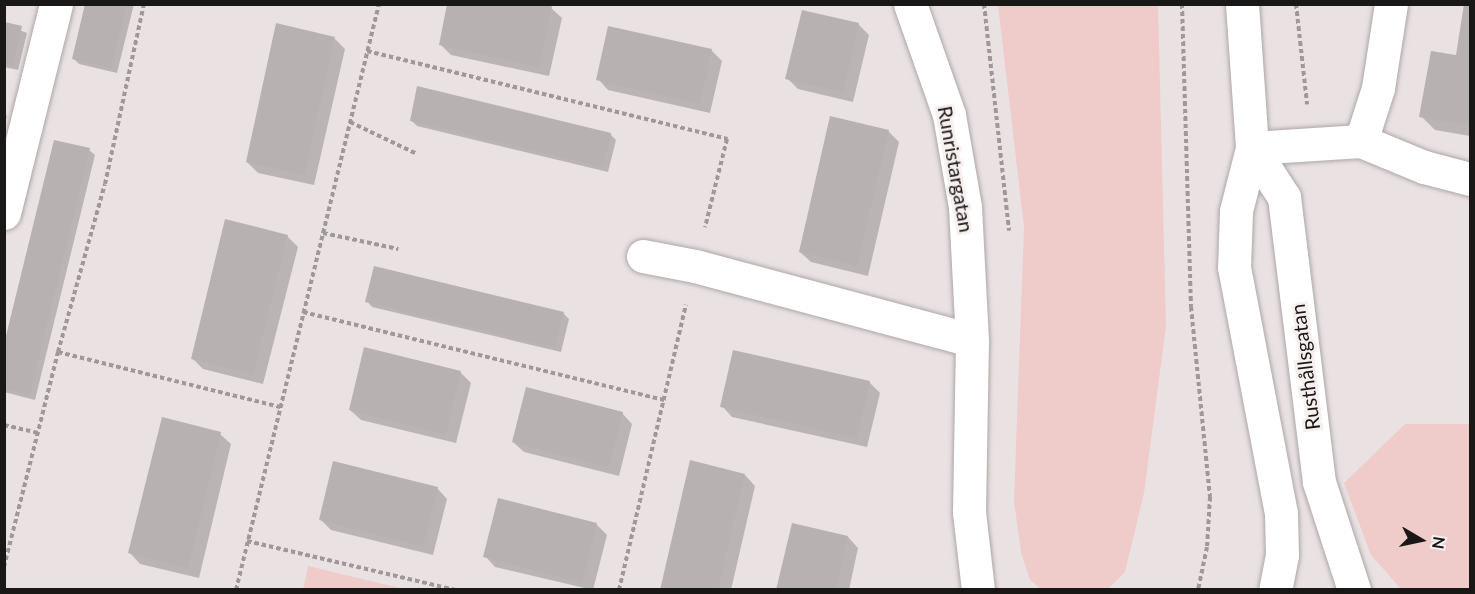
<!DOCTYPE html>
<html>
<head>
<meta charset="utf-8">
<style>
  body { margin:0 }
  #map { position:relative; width:1475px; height:594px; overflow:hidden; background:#eae2e2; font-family:Lato,sans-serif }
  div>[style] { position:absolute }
  .green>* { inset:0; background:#efcbca }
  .shadow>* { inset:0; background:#0003 }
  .building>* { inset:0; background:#b8b1b1 }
  .path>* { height:4px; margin-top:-2px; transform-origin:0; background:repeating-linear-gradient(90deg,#9e9898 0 4.5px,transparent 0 7.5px) }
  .roads { filter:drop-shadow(0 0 2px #aea7a7) drop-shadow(0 0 2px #aea7a7) }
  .minor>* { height:33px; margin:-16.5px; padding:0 16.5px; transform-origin:16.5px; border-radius:16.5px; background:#fff }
  .major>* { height:33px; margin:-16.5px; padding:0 16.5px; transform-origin:16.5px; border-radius:16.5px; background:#fff }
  span { translate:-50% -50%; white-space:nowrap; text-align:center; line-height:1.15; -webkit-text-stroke:6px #f7f0ef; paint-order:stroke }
  .street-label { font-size:20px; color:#1a1717 }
  .frame { position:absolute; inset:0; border:6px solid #1a1717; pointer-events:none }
  .north { position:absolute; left:1391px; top:510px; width:60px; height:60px; -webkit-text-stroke:4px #f7f0ef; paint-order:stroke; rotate:99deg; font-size:16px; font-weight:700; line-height:24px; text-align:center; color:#1a1717 }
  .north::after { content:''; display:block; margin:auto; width:21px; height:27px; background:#1a1717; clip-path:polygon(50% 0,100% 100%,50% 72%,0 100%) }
</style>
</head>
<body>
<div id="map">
  <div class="green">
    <div style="clip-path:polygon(998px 5px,1158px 5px,1166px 326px,1144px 493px,1125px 572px,1108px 589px,1041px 589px,1030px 580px,1021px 552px,1014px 501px,1024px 227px)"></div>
    <div style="clip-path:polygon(1405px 424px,1470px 424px,1470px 589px,1401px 589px,1371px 555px,1344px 483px)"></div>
    <div style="clip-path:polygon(308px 566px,404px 589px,303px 589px)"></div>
  </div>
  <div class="shadow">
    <div style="clip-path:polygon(86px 4px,134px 4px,117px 73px,79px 64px,73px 58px)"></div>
    <div style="clip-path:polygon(449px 4px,551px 8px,562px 18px,549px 76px,451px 55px,441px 45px)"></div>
    <div style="clip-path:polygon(1466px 4px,1470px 4px,1470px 136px,1435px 130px,1421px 116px,1457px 57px)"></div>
    <div style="clip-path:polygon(4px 24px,27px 33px,18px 70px,4px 67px)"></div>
    <div style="clip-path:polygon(858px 24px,869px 35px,853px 102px,798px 89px,787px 78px)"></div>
    <div style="clip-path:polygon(610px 28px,712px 51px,722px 61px,710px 113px,608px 90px,598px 79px)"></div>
    <div style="clip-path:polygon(334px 38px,345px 49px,314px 185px,258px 173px,247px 162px)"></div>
    <div style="clip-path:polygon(4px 113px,7px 116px,4px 128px)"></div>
    <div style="clip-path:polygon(411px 120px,610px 134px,616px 140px,608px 172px,417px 126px)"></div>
    <div style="clip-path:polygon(888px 131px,899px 142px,868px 276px,811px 262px,800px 252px)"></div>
    <div style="clip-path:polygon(89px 150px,95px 155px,35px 400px,4px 392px,4px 350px)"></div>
    <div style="clip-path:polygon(287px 236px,298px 247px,263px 384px,203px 369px,192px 358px)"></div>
    <div style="clip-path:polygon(367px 301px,563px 313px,569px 319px,561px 352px,372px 307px)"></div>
    <div style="clip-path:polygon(460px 372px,471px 383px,456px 443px,361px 420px,350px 410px)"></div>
    <div style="clip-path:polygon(869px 382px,880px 393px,867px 447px,732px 417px,722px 406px)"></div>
    <div style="clip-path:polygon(622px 413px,632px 424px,619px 476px,524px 452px,513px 442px)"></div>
    <div style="clip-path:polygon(220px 434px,231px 444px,199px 578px,140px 564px,130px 553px)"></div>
    <div style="clip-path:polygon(745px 475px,755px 486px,731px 590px,661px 590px)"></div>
    <div style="clip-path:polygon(437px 488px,447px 499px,433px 555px,331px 530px,320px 519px)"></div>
    <div style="clip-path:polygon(596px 524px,607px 535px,593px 590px,495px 567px,485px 556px)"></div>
    <div style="clip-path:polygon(793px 524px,848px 537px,858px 548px,849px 590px,778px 590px)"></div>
  </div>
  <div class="building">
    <div style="clip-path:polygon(85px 4px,127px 4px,111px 69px,72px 59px)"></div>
    <div style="clip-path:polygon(447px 4px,552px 6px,539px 67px,439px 45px)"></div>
    <div style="clip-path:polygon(1464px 4px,1470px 4px,1470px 125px,1419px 117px,1431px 51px,1456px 55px)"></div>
    <div style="clip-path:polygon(802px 10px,859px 23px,843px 92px,785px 79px)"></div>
    <div style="clip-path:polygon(5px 22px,22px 26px,13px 66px,5px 64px)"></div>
    <div style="clip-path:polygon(276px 23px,335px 37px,304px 175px,246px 162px)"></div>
    <div style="clip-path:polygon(608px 26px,712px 49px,700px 104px,596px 80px)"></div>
    <div style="clip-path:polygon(417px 86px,611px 133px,603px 167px,410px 121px)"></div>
    <div style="clip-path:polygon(830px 116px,889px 130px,857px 266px,799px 252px)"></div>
    <div style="clip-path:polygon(54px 140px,90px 148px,30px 395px,4px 389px,4px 344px)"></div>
    <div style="clip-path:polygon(225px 219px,288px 235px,253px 374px,191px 359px)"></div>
    <div style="clip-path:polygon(374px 266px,564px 312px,555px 348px,365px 302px)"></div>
    <div style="clip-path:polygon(364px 347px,461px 371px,446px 434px,349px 410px)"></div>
    <div style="clip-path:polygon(733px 350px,870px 381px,857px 438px,720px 407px)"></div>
    <div style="clip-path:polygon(526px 387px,623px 412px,609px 467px,512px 442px)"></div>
    <div style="clip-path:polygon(162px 417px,221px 432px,188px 568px,128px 553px)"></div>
    <div style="clip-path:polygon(690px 460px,745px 474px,718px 590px,660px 590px)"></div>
    <div style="clip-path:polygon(333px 461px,438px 487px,423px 546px,319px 520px)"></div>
    <div style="clip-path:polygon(498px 498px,597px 523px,582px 582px,483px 557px)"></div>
    <div style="clip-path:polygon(792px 523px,848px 536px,836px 590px,776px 590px)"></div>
  </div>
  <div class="path">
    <div style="left:984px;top:4px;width:228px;rotate:83.7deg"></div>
    <div style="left:1182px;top:4px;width:303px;rotate:88.3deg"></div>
    <div style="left:1191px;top:307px;width:191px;rotate:84.3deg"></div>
    <div style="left:1210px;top:497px;width:50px;rotate:93.4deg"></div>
    <div style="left:1207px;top:547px;width:44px;rotate:101.8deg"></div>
    <div style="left:1296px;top:4px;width:101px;rotate:83.7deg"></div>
    <div style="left:367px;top:51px;width:371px;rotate:13.7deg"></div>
    <div style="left:727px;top:139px;width:91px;rotate:104deg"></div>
    <div style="left:350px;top:122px;width:74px;rotate:25.5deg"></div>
    <div style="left:323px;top:233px;width:77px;rotate:12deg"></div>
    <div style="left:303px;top:312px;width:372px;rotate:13.7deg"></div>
    <div style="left:58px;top:352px;width:229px;rotate:13.9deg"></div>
    <div style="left:4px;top:425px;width:36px;rotate:13deg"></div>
    <div style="left:247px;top:541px;width:215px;rotate:13.2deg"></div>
    <div style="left:4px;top:567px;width:222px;rotate:-75.9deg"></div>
    <div style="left:58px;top:352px;width:174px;rotate:-74.4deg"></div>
    <div style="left:105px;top:184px;width:184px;rotate:-77.8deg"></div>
    <div style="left:236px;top:590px;width:603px;rotate:-76.29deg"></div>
    <div style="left:619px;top:590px;width:293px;rotate:-76.8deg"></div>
  </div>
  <div class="roads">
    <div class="minor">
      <div style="left:910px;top:4px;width:118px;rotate:70.6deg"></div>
      <div style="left:949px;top:115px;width:93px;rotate:80.1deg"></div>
      <div style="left:965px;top:207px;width:133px;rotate:87deg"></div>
      <div style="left:972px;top:340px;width:172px;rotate:91deg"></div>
      <div style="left:969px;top:512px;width:79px;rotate:83.4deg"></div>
      <div style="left:1361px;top:141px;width:56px;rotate:-72.2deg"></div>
      <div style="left:1378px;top:88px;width:85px;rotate:-81.2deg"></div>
      <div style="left:1252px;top:148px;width:109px;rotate:-3.7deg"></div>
      <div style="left:1361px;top:141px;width:68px;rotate:22.4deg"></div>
      <div style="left:1424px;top:167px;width:48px;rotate:14.6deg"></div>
      <div style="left:4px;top:213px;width:215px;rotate:-76deg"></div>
      <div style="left:643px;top:256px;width:53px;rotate:10.9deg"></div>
      <div style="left:695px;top:266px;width:287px;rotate:15deg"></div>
    </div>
    <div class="major">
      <div style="left:1242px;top:4px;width:144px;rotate:86deg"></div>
      <div style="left:1252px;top:148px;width:65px;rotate:104.3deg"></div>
      <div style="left:1236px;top:211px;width:56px;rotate:92deg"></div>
      <div style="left:1234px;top:267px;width:250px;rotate:79.2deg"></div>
      <div style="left:1281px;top:513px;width:42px;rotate:88.6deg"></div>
      <div style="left:1282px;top:555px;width:36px;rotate:101deg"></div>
      <div style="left:1252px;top:148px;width:59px;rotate:56.9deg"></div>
      <div style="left:1284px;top:197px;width:287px;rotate:83deg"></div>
      <div style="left:1319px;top:482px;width:114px;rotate:72deg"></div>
    </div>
  </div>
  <div class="street-label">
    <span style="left:956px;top:169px;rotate:80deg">Runristargatan</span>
    <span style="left:1305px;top:367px;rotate:-97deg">Rusthållsgatan</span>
  </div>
  <div class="frame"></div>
  <div class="north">N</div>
</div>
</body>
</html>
